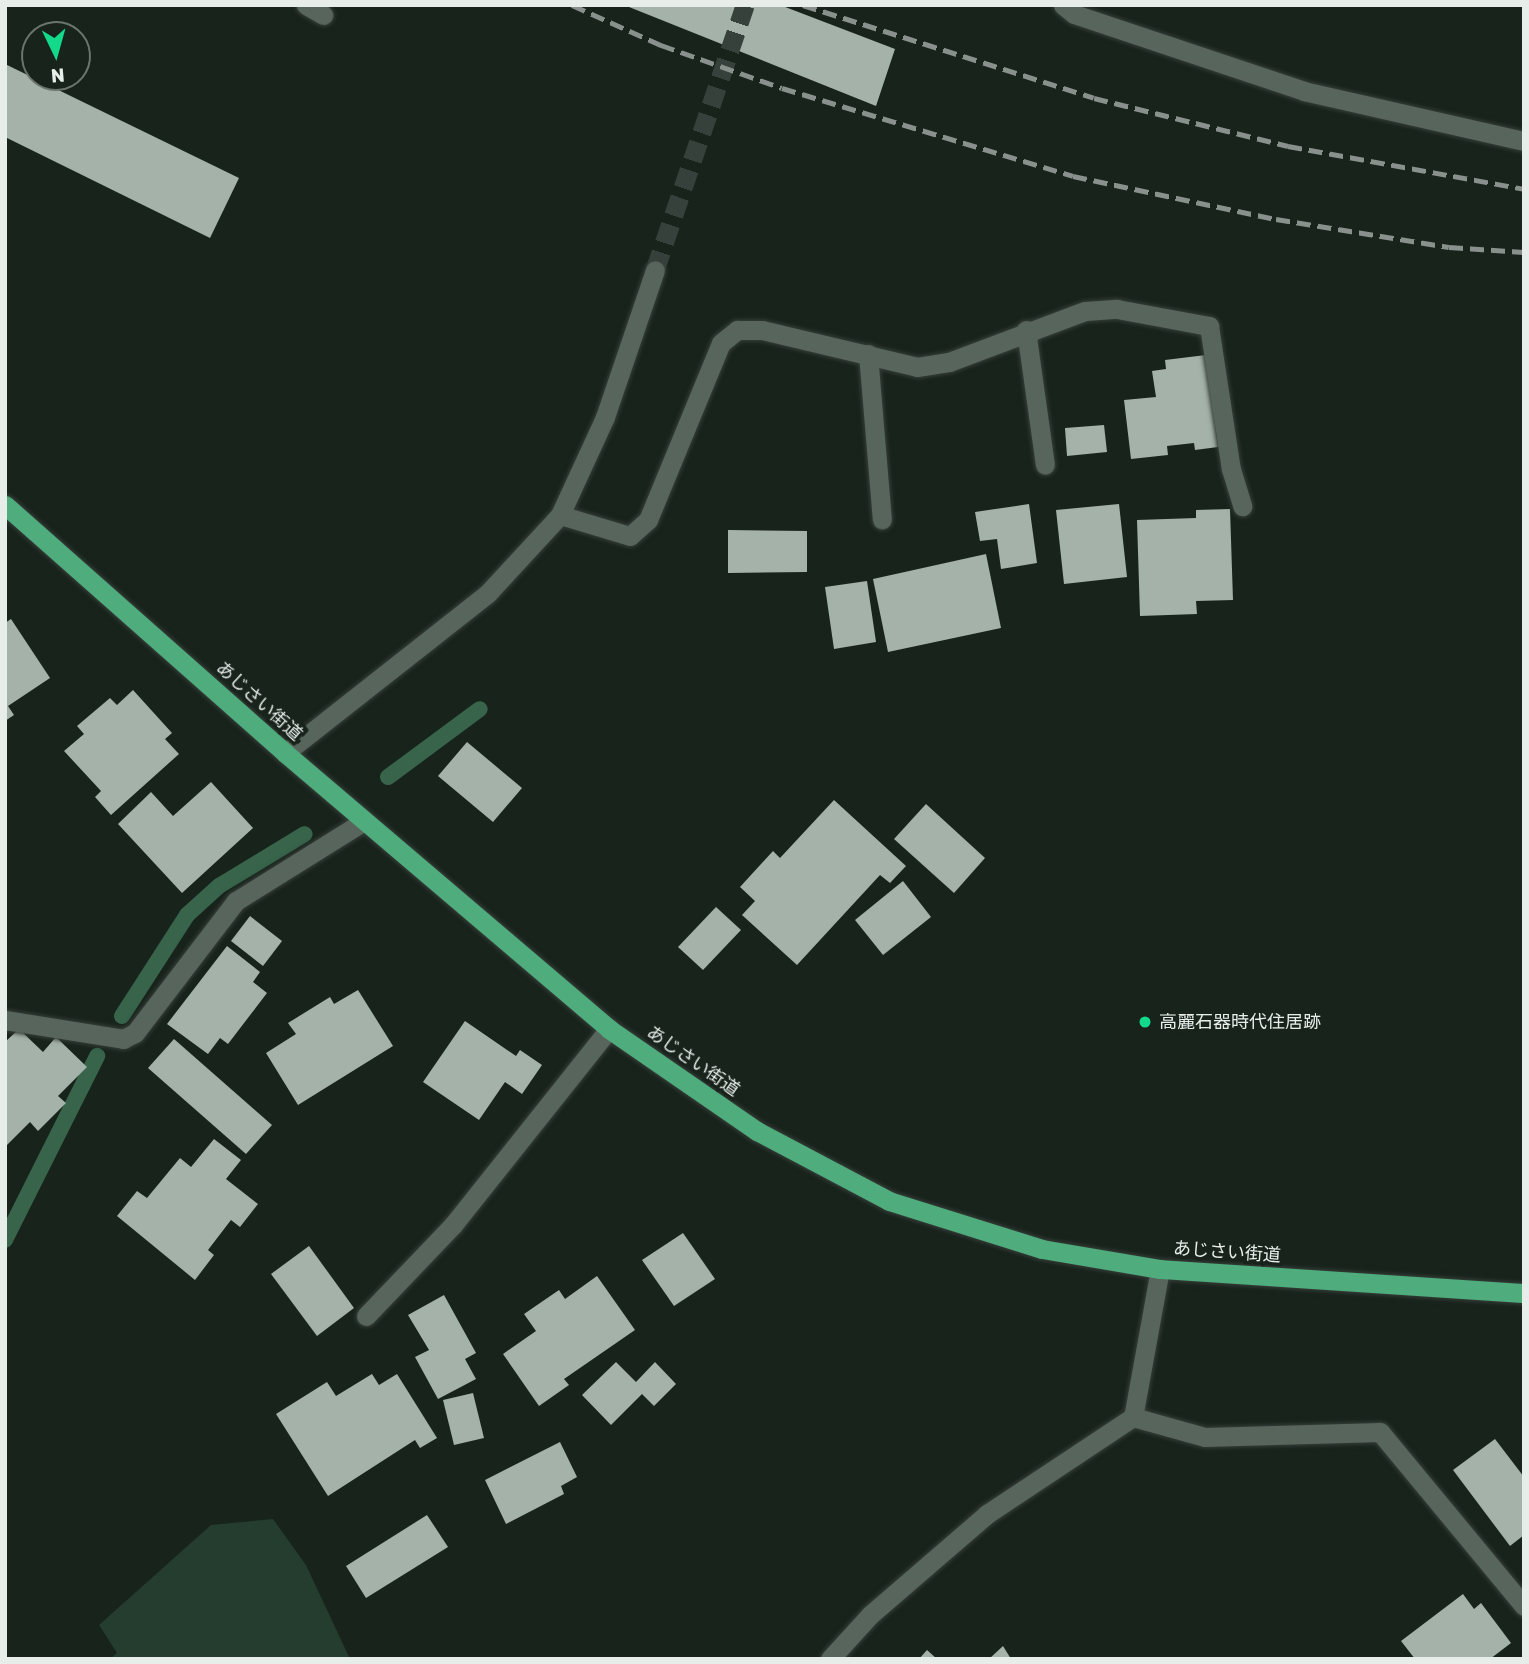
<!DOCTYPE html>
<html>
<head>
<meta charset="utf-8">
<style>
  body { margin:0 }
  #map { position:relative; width:1529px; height:1664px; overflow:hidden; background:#18231c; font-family:Rubik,"Noto Sans JP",sans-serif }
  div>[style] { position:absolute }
  .green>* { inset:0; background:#243d2e }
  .stream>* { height:16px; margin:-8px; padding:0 8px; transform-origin:8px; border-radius:8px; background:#37644b }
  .building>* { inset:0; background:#a4b2a9 }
  .tertiary-tunnel>* { height:19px; margin-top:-9.5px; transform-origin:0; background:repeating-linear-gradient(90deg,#37413b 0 19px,transparent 0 29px) }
  .roads { filter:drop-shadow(0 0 2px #363e39) drop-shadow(0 0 2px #363e39) }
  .service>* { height:19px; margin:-9.5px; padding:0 9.5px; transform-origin:9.5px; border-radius:9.5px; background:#58655d }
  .minor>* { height:19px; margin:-9.5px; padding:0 9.5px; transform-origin:9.5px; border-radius:9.5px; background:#58655d }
  .tertiary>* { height:19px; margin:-9.5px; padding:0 9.5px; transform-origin:9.5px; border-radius:9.5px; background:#58655d }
  .trunk>* { height:19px; margin:-9.5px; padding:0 9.5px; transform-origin:9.5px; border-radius:9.5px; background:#4fac7c }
  .rail>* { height:5px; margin-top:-2.5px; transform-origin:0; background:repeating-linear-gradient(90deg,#88918c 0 14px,transparent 0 21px) }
  .dots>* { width:19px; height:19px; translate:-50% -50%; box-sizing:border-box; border:4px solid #18231c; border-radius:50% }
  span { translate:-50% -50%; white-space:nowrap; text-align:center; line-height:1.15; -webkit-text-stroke:7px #18231c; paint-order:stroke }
  .street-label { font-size:18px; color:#e7eeea }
  .poi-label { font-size:18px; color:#e7eeea }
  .left { translate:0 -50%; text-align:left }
  .frame { position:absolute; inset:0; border:7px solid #e7eeea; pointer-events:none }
  .north { position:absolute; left:21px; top:21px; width:70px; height:70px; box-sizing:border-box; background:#18231c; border:2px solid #6b746e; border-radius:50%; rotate:175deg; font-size:19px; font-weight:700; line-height:28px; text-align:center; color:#e7eeea }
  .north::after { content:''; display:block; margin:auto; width:24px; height:32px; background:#13d98a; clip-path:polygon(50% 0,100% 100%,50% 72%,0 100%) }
</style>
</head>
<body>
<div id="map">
  <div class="green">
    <div style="clip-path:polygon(273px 1519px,306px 1565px,350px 1659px,110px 1659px,117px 1653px,99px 1625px,211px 1525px)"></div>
  </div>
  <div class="stream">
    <div style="left:388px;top:777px;width:114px;rotate:-36.5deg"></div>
    <div style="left:122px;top:1016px;width:120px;rotate:-57.2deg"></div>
    <div style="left:187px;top:915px;width:43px;rotate:-42.2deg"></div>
    <div style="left:219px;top:886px;width:100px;rotate:-31.2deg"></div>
    <div style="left:5px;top:1240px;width:206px;rotate:-63.4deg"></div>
  </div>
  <div class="building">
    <div style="clip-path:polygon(624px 5px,780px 5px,895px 49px,876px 106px)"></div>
    <div style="clip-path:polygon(5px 64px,239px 178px,210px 238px,5px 137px)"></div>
    <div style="clip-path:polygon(1206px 355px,1218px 447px,1195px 450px,1194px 443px,1167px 446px,1168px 455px,1131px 459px,1124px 400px,1156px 397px,1152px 371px,1166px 369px,1165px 360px)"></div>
    <div style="clip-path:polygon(1104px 425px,1107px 452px,1067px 456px,1065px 428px)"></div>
    <div style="clip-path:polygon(1029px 504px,1037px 563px,1001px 569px,997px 539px,980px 541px,975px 512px)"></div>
    <div style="clip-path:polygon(1119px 504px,1127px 577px,1064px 584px,1056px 510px)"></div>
    <div style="clip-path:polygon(1230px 509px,1233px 600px,1196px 601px,1197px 614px,1140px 616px,1137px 520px,1196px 518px,1196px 510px)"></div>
    <div style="clip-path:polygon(728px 530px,807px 531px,807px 572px,728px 573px)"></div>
    <div style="clip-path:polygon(986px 554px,1001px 628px,888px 652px,873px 579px)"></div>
    <div style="clip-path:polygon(867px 581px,876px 642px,834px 649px,825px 587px)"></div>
    <div style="clip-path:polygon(11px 619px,50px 678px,8px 706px,14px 715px,5px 721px,5px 623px)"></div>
    <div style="clip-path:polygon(133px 690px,172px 733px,165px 739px,179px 754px,111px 815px,95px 797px,101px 791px,64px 751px,84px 734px,77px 726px,110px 698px,117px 705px)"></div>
    <div style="clip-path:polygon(467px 742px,522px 788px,493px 822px,438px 776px)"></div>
    <div style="clip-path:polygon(211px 782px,253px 828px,182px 893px,118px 824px,151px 792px,173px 816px)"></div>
    <div style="clip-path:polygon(834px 800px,906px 866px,890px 883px,880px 875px,797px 965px,742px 915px,755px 901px,740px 887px,773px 851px,780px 858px)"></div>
    <div style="clip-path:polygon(926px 804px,985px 858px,954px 893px,894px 839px)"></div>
    <div style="clip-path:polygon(903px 881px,931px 917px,883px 955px,855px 920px)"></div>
    <div style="clip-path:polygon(716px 907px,741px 930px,703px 970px,678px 947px)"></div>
    <div style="clip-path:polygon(250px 916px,282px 941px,263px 966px,231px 941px)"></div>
    <div style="clip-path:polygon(227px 946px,260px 972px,253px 982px,267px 993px,228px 1044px,220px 1038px,208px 1054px,167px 1024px)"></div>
    <div style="clip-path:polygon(358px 990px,393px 1046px,298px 1105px,266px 1053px,296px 1034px,288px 1023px,330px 997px,334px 1004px)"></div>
    <div style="clip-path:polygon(465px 1021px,516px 1056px,520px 1050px,542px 1065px,522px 1094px,505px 1082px,479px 1120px,423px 1082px)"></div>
    <div style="clip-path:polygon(19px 1029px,43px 1052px,56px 1037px,87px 1067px,58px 1096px,66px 1103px,38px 1131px,30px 1122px,5px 1147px,5px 1042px)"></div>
    <div style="clip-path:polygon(174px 1039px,272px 1125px,246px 1154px,148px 1068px)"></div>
    <div style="clip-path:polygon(214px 1139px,241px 1160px,226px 1179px,258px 1204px,240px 1227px,231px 1220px,208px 1250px,214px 1255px,195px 1280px,117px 1216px,137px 1191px,147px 1198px,180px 1158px,191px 1167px)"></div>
    <div style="clip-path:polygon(683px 1233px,715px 1279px,674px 1306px,642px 1260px)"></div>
    <div style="clip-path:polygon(309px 1246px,354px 1308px,317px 1336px,271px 1274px)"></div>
    <div style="clip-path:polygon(597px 1276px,635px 1330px,564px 1379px,569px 1385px,539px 1406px,503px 1354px,536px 1331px,524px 1314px,559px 1290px,565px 1299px)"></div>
    <div style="clip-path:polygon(444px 1295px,476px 1353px,465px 1359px,476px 1379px,438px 1399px,415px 1357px,429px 1350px,408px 1315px)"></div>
    <div style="clip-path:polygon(616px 1362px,636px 1382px,655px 1362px,676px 1384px,654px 1406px,642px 1394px,611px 1425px,582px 1395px)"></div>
    <div style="clip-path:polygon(372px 1374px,379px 1385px,397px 1374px,437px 1438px,420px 1448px,415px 1440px,328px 1496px,276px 1414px,327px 1382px,336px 1396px)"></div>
    <div style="clip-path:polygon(473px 1393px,484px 1438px,454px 1445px,443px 1400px)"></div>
    <div style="clip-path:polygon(1495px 1439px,1524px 1477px,1524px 1535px,1510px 1546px,1453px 1470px)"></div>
    <div style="clip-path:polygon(560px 1442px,577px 1477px,561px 1486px,564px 1494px,506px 1524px,485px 1480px)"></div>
    <div style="clip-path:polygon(427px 1515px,448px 1547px,366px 1598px,346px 1566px)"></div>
    <div style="clip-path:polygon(1463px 1594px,1474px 1609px,1481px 1603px,1511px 1643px,1490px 1659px,1415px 1659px,1401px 1641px)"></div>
    <div style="clip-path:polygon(1003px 1646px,1011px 1659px,989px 1659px)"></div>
    <div style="clip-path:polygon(927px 1650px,937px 1659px,919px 1659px)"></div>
  </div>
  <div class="tertiary-tunnel">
    <div style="left:655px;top:270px;width:280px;rotate:-71.2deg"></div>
  </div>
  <div class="roads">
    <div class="service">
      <div style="left:306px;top:5px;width:20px;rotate:30deg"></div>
      <div style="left:1063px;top:5px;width:14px;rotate:39deg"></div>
      <div style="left:1074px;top:14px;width:243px;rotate:18.5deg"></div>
      <div style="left:1304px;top:91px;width:226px;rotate:12.8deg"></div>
      <div style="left:1209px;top:326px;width:145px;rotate:81.3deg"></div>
      <div style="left:1231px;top:469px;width:39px;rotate:73deg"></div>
      <div style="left:1026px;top:330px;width:136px;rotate:82deg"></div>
      <div style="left:868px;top:354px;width:166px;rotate:85.2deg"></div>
      <div style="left:5px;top:1020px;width:120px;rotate:9.1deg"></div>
      <div style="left:123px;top:1039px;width:13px;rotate:-27deg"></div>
      <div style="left:135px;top:1033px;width:166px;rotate:-52.6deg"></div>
      <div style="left:236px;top:901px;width:151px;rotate:-32deg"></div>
      <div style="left:366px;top:1316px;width:126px;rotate:-46.3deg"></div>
      <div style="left:453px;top:1225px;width:251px;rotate:-51.5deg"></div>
      <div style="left:830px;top:1659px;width:59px;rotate:-47.7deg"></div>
      <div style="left:870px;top:1615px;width:155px;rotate:-40.8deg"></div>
      <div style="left:987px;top:1514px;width:175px;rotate:-33.6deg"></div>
    </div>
    <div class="minor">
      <div style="left:560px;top:515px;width:73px;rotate:16.7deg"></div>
      <div style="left:630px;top:536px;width:24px;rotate:-42deg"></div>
      <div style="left:648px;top:520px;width:191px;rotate:-67.6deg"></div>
      <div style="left:721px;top:343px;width:21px;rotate:-39deg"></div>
      <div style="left:737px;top:330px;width:25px"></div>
      <div style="left:762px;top:330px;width:159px;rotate:13.4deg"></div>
      <div style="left:917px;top:367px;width:32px;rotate:-9deg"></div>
      <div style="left:949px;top:362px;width:145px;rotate:-20.6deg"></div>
      <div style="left:1085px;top:311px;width:32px;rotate:-4deg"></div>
      <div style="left:1117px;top:309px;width:94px;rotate:10.5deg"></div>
      <div style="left:1160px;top:1269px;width:150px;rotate:100.3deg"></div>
      <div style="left:1133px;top:1417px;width:75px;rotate:15.5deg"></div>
      <div style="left:1205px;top:1437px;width:175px;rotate:-1.6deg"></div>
      <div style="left:1380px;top:1432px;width:226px;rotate:50.4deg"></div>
    </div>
    <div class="tertiary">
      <div style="left:285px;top:753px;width:258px;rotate:-38.2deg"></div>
      <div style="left:488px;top:593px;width:106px;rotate:-47.3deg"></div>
      <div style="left:560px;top:515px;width:108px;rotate:-65.3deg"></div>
      <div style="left:605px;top:417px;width:155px;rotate:-71.2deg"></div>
    </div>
    <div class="trunk">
      <div style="left:5px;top:505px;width:374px;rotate:41.5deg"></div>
      <div style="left:285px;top:753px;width:426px;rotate:40.4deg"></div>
      <div style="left:609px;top:1029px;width:180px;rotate:34.6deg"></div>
      <div style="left:757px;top:1131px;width:149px;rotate:27.9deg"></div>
      <div style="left:889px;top:1201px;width:160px;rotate:17.4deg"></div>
      <div style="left:1042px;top:1249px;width:120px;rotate:9.6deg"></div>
      <div style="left:1160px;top:1269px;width:365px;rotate:3.8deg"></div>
    </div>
  </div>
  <div class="rail">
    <div style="left:572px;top:5px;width:98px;rotate:24.2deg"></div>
    <div style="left:661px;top:45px;width:128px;rotate:19.6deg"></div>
    <div style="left:782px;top:88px;width:304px;rotate:16.8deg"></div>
    <div style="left:1073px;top:176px;width:208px;rotate:12deg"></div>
    <div style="left:1276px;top:219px;width:175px;rotate:9.2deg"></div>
    <div style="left:1449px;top:247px;width:75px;rotate:3.8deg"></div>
    <div style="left:803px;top:5px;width:305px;rotate:17.7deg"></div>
    <div style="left:1094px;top:98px;width:200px;rotate:13.9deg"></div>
    <div style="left:1288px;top:146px;width:240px;rotate:10.3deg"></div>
  </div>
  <div class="dots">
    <div style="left:1145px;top:1022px;background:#13d98a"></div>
  </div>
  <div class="street-label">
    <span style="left:259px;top:701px;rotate:42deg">あじさい街道</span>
    <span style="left:693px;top:1061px;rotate:35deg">あじさい街道</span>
    <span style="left:1227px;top:1252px;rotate:4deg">あじさい街道</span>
  </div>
  <div class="poi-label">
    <span class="left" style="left:1159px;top:1022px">高麗石器時代住居跡</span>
  </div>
  <div class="frame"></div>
  <div class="north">N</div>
</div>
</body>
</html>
